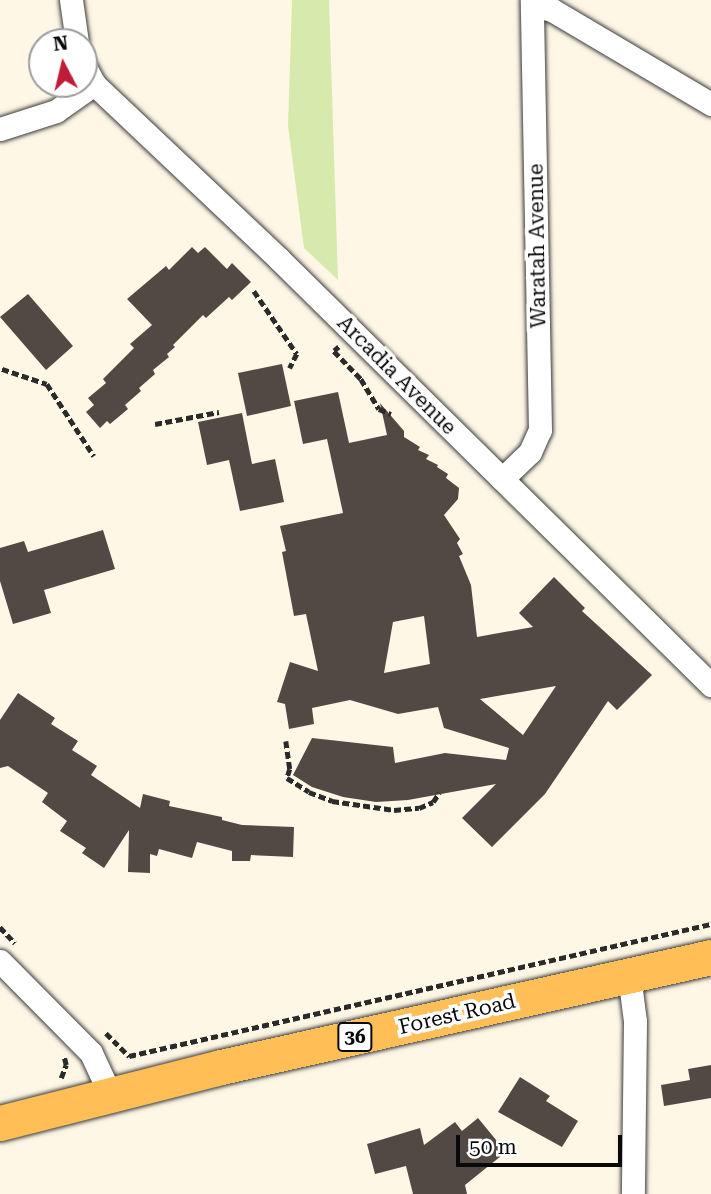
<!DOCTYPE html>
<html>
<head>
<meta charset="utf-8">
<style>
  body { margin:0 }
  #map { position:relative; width:711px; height:1194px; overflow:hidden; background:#fff7e6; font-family:"Roboto Serif",serif }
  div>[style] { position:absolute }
  .green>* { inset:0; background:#d6eaae }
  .building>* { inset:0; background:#524945 }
  .path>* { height:4.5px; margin-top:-2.25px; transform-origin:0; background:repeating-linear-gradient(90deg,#2b2b2b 0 7px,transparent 0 10.5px) }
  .roads { filter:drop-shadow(0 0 2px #3c3c3c) drop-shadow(0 0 2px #3c3c3c) }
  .minor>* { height:23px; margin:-11.5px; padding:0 11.5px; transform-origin:11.5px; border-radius:11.5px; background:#fff }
  .primary>* { height:35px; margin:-17.5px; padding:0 17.5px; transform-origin:17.5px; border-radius:17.5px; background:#ffbf56 }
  span { translate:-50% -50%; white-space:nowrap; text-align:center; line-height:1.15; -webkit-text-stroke:7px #fff; paint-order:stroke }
  .shield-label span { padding:2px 5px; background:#fff; border:2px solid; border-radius:5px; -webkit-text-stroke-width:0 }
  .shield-label { font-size:19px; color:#090909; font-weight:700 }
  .street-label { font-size:21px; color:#090909 }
  .north { position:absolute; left:28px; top:28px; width:70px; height:70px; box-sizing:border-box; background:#fff; border:2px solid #9d9d9d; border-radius:50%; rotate:353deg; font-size:19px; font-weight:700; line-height:28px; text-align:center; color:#090909 }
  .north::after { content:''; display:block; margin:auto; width:24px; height:32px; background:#bf1c39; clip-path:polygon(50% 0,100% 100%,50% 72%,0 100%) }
  .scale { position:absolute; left:456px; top:1135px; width:166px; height:32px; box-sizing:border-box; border:4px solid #090909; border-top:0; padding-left:9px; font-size:21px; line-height:24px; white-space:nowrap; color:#090909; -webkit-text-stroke:5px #fff; paint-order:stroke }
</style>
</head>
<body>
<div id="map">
  <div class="green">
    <div style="clip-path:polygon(292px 0,329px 0,338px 280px,304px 248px,288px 126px)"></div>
  </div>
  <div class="building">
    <div style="clip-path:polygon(192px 247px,198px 253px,205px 247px,227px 269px,232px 263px,251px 282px,232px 300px,229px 297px,206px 318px,203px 315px,173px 345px,175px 347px,167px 354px,169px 357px,153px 370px,155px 374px,139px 388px,141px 391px,125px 405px,128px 409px,110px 424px,107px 421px,100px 428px,86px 412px,94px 405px,88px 398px,106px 383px,103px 379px,134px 348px,130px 344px,152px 325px,127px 299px,166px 266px,169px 270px)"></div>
    <div style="clip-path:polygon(28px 294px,73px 346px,46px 370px,0 317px)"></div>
    <div style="clip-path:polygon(282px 364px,291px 406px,247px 416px,238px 373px)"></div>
    <div style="clip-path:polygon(evenodd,338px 392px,349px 443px,387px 435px,380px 403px,404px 431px,404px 437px,420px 447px,418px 450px,429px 455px,426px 459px,438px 465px,437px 467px,448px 474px,446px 478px,459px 488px,458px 499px,444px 515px,460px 539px,457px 543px,463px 554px,459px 556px,471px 585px,477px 637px,533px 627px,519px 613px,554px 577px,585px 608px,582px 611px,652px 675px,617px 710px,608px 701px,545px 794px,492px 847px,462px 818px,496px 784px,408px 800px,376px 802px,343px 797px,312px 787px,293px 775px,312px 738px,393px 747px,395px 763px,445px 753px,506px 760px,509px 748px,444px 728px,438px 707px,398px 714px,350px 700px,312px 708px,314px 724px,289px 729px,285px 704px,277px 702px,290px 662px,318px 671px,306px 614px,294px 616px,282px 552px,286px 551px,280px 526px,343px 513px,327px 439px,303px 444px,294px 401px,338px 392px,424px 616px,430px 664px,384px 673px,393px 622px,424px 616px,338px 392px,556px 686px,523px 735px,480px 699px,556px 686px)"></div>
    <div style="clip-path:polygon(242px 413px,252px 464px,275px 459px,284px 502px,240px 511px,229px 460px,207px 465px,198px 422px)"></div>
    <div style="clip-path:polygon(103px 530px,115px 569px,44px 590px,51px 613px,13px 624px,0 581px,0 548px,24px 541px,28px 552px)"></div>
    <div style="clip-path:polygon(18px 693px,55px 718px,51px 724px,78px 741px,72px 750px,97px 766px,91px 775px,140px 808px,143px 794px,170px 801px,169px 806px,222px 817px,222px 820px,242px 825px,294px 827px,293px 857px,251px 855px,250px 861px,232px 861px,232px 851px,197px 842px,192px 858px,159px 849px,157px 856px,150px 854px,150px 873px,128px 872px,129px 830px,104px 868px,82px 853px,86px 848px,60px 831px,67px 821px,42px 802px,48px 793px,8px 766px,0 768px,0 720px)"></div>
    <div style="clip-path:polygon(711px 1065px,711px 1098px,664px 1106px,661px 1085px,690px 1080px,688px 1069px)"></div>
    <div style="clip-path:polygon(520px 1077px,550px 1096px,546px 1101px,578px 1121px,562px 1147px,498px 1112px)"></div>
    <div style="clip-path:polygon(478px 1118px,506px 1152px,465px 1185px,467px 1194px,413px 1194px,406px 1166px,375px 1174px,367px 1144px,420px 1128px,424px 1145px,455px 1122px,462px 1131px)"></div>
  </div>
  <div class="path">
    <div style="left:254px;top:291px;width:76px;rotate:55.7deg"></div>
    <div style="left:297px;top:354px;width:16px;rotate:117deg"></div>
    <div style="left:339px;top:347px;width:6px;rotate:141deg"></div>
    <div style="left:334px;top:351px;width:39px;rotate:46deg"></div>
    <div style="left:361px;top:379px;width:35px;rotate:59deg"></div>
    <div style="left:379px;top:409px;width:13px;rotate:23deg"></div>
    <div style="left:2px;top:369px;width:47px;rotate:18.4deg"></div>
    <div style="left:47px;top:384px;width:86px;rotate:56.9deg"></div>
    <div style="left:155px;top:424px;width:65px;rotate:-10.6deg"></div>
    <div style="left:286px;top:741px;width:28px;rotate:82deg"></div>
    <div style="left:290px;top:769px;width:9px;rotate:108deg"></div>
    <div style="left:287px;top:778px;width:26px;rotate:32deg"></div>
    <div style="left:309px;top:792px;width:25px;rotate:21deg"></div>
    <div style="left:332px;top:801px;width:63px;rotate:8.3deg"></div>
    <div style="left:394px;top:810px;width:25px;rotate:-5deg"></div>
    <div style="left:419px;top:808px;width:15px;rotate:-23deg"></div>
    <div style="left:433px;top:802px;width:11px;rotate:-56deg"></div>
    <div style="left:0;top:927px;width:22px;rotate:47deg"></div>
    <div style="left:106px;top:1033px;width:33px;rotate:45deg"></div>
    <div style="left:129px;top:1056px;width:597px;rotate:-12.78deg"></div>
    <div style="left:61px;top:1078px;width:14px;rotate:-69deg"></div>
    <div style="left:66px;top:1065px;width:8px;rotate:-104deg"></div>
  </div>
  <div class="roads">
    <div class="minor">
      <div style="left:71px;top:0;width:42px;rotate:81.9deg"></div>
      <div style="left:533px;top:5px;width:20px;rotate:15deg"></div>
      <div style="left:552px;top:10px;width:185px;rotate:30.6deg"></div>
      <div style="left:84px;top:65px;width:21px;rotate:62deg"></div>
      <div style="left:94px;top:84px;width:255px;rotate:43.4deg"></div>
      <div style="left:279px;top:259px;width:607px;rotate:44.6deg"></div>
      <div style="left:0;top:129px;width:59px;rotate:-17.8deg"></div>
      <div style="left:56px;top:111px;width:47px;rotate:-35.4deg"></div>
      <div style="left:502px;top:479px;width:39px;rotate:-44deg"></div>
      <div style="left:530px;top:452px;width:24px;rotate:-66deg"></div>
      <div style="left:540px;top:430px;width:430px;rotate:-91.1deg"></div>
      <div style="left:0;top:961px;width:129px;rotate:45.3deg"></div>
      <div style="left:91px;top:1053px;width:45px;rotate:65.1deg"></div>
      <div style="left:629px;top:975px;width:46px;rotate:82.6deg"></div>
      <div style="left:635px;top:1021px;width:173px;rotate:90.7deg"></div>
    </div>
    <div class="primary">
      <div style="left:0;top:1123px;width:228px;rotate:-14.2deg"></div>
      <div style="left:221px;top:1067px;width:502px;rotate:-12.65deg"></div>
    </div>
  </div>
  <div class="shield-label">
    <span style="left:355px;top:1037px">36</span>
  </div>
  <div class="street-label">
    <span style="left:537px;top:246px;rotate:-91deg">Waratah Avenue</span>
    <span style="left:397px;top:375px;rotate:45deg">Arcadia Avenue</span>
    <span style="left:457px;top:1014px;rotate:-13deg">Forest Road</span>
  </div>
  <div class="north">N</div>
  <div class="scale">50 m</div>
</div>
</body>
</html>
